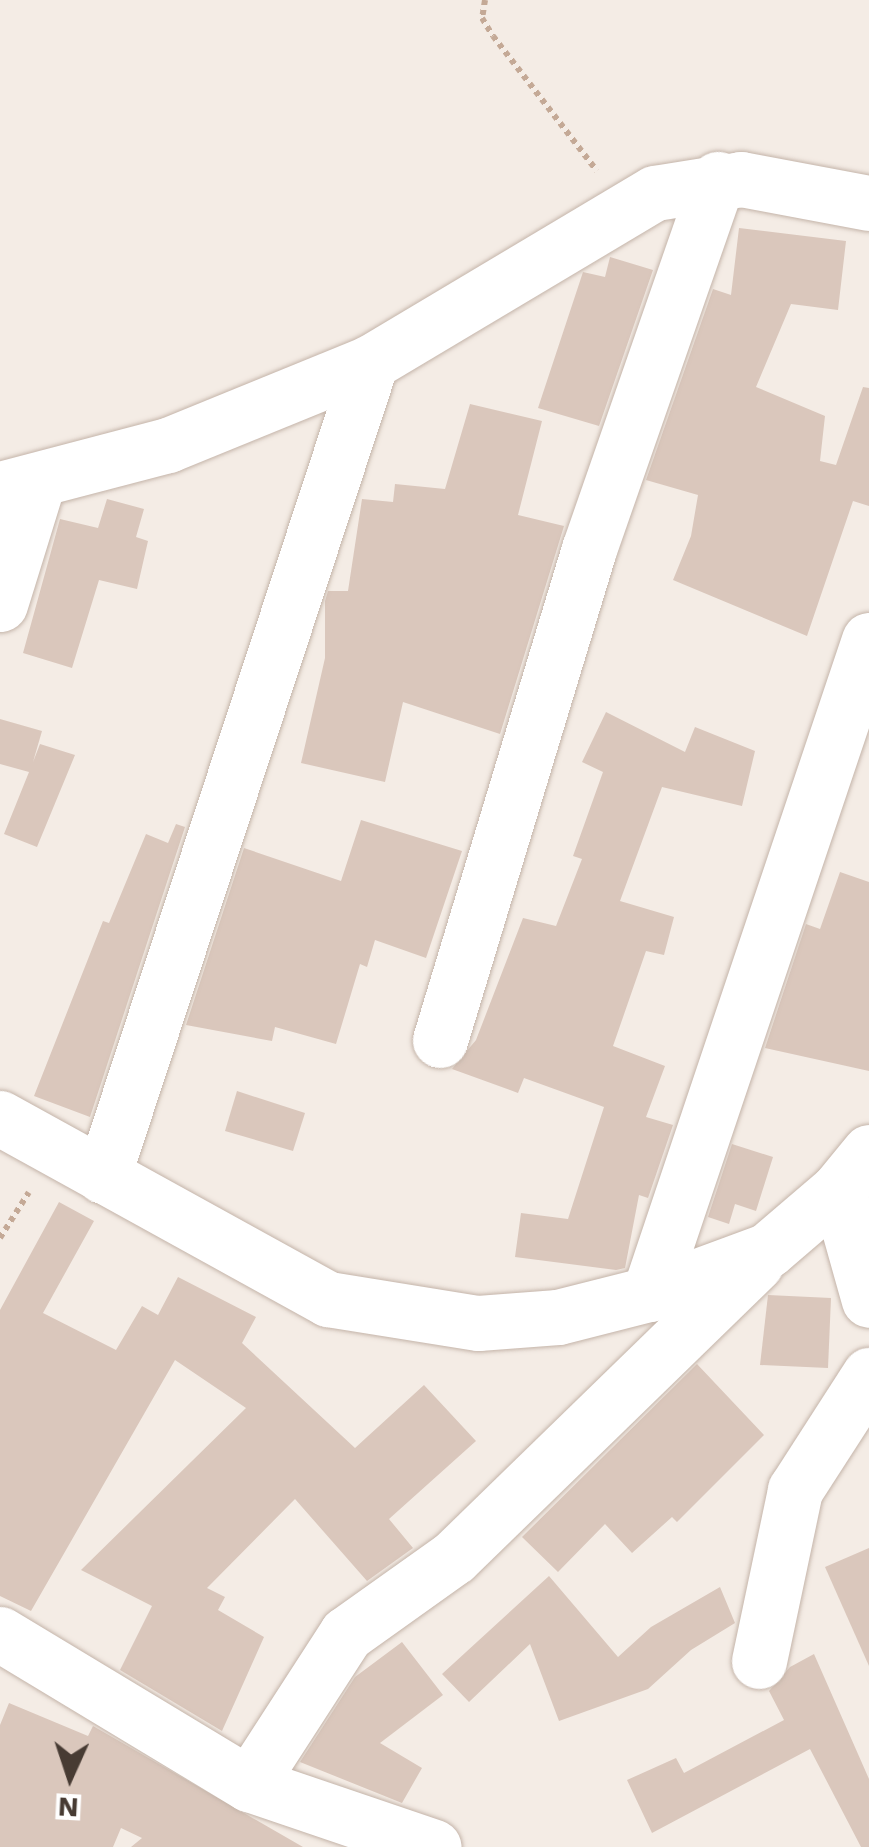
<!DOCTYPE html>
<html>
<head>
<meta charset="utf-8">
<style>
  body { margin:0 }
  #map { position:relative; width:869px; height:1847px; overflow:hidden; background:#f4ece5; font-family:"Work Sans",sans-serif }
  div>[style] { position:absolute }
  .building>* { inset:0; background:#dac7bc }
  .path>* { height:6px; margin-top:-3px; transform-origin:0; background:repeating-linear-gradient(90deg,#c4a996 0 5px,transparent 0 10px) }
  .roads { filter:drop-shadow(0 0 2px #c4b4a9) drop-shadow(0 0 2px #c4b4a9) }
  .minor>* { height:55px; margin:-27.5px; padding:0 27.5px; transform-origin:27.5px; border-radius:27.5px; background:#fff }
  span { translate:-50% -50%; white-space:nowrap; text-align:center; line-height:1.15; -webkit-text-stroke:10px #fff; paint-order:stroke }
  .north { position:absolute; left:20px; top:1727px; width:100px; height:100px; -webkit-text-stroke:8px #fff; paint-order:stroke; rotate:183deg; font-size:28px; font-weight:700; line-height:40px; text-align:center; color:#473b33 }
  .north::after { content:''; display:block; margin:auto; width:35px; height:45px; background:#473b33; clip-path:polygon(50% 0,100% 100%,50% 72%,0 100%) }
</style>
</head>
<body>
<div id="map">
  <div class="building">
    <div style="clip-path:polygon(739px 228px,846px 241px,838px 310px,791px 304px,756px 387px,825px 416px,820px 461px,836px 465px,863px 387px,869px 388px,869px 506px,853px 501px,807px 636px,673px 580px,691px 536px,698px 495px,646px 480px,713px 289px,731px 295px)"></div>
    <div style="clip-path:polygon(610px 257px,653px 270px,599px 426px,538px 408px,583px 272px,605px 277px)"></div>
    <div style="clip-path:polygon(470px 404px,542px 421px,518px 515px,564px 526px,500px 734px,403px 702px,385px 782px,301px 763px,325px 658px,325px 601px,328px 591px,348px 591px,362px 499px,393px 502px,395px 484px,445px 489px)"></div>
    <div style="clip-path:polygon(107px 499px,144px 509px,136px 537px,148px 541px,137px 589px,99px 580px,72px 668px,23px 653px,60px 519px,98px 528px)"></div>
    <div style="clip-path:polygon(606px 712px,685px 752px,695px 727px,755px 751px,742px 806px,662px 787px,620px 901px,674px 917px,664px 955px,646px 951px,613px 1046px,665px 1066px,646px 1117px,673px 1125px,648px 1198px,639px 1195px,625px 1268px,616px 1270px,515px 1257px,521px 1213px,568px 1219px,604px 1107px,524px 1078px,518px 1093px,452px 1069px,476px 1040px,523px 918px,556px 926px,582px 859px,573px 856px,603px 772px,582px 762px)"></div>
    <div style="clip-path:polygon(0 719px,42px 731px,33px 762px,40px 744px,75px 755px,37px 847px,4px 834px,29px 772px,0 764px)"></div>
    <div style="clip-path:polygon(361px 820px,462px 851px,426px 958px,375px 940px,367px 967px,360px 964px,336px 1044px,275px 1027px,272px 1041px,186px 1025px,244px 848px,341px 881px)"></div>
    <div style="clip-path:polygon(176px 824px,185px 827px,90px 1117px,34px 1096px,103px 921px,109px 923px,146px 834px,168px 843px)"></div>
    <div style="clip-path:polygon(840px 872px,869px 882px,869px 1071px,765px 1048px,806px 924px,820px 929px)"></div>
    <div style="clip-path:polygon(237px 1091px,305px 1113px,293px 1151px,225px 1131px)"></div>
    <div style="clip-path:polygon(732px 1144px,773px 1157px,756px 1211px,735px 1204px,729px 1224px,708px 1217px)"></div>
    <div style="clip-path:polygon(59px 1202px,94px 1221px,43px 1313px,116px 1350px,142px 1306px,158px 1315px,178px 1277px,256px 1317px,242px 1343px,355px 1448px,424px 1385px,476px 1441px,389px 1519px,413px 1548px,367px 1581px,295px 1499px,207px 1588px,225px 1597px,218px 1610px,264px 1637px,222px 1731px,120px 1670px,152px 1606px,81px 1570px,246px 1408px,175px 1360px,31px 1611px,0 1596px,0 1310px)"></div>
    <div style="clip-path:polygon(768px 1295px,831px 1298px,828px 1368px,760px 1365px)"></div>
    <div style="clip-path:polygon(697px 1364px,764px 1435px,677px 1522px,672px 1517px,632px 1553px,605px 1524px,558px 1572px,522px 1537px)"></div>
    <div style="clip-path:polygon(869px 1548px,869px 1666px,825px 1567px)"></div>
    <div style="clip-path:polygon(549px 1576px,618px 1657px,651px 1627px,720px 1587px,735px 1623px,691px 1650px,648px 1689px,559px 1721px,530px 1644px,469px 1702px,442px 1674px)"></div>
    <div style="clip-path:polygon(402px 1642px,443px 1695px,380px 1743px,422px 1768px,402px 1803px,300px 1762px,355px 1677px)"></div>
    <div style="clip-path:polygon(814px 1654px,869px 1779px,869px 1847px,861px 1847px,810px 1749px,652px 1833px,627px 1780px,676px 1758px,684px 1773px,784px 1720px,769px 1691px,790px 1667px)"></div>
    <div style="clip-path:polygon(9px 1703px,88px 1736px,93px 1726px,303px 1847px,131px 1847px,142px 1838px,121px 1828px,113px 1847px,0 1847px,0 1725px)"></div>
  </div>
  <div class="path">
    <div style="left:485px;top:0;width:18px;rotate:99deg"></div>
    <div style="left:482px;top:18px;width:21px;rotate:59deg"></div>
    <div style="left:493px;top:36px;width:170px;rotate:52.4deg"></div>
    <div style="left:0;top:1238px;width:54px;rotate:-57.8deg"></div>
  </div>
  <div class="roads">
    <div class="minor">
      <div style="left:0;top:489px;width:174px;rotate:-14.7deg"></div>
      <div style="left:168px;top:445px;width:219px;rotate:-22.2deg"></div>
      <div style="left:371px;top:362px;width:330px;rotate:-30.8deg"></div>
      <div style="left:655px;top:193px;width:87px;rotate:-9.2deg"></div>
      <div style="left:741px;top:179px;width:130px;rotate:10.6deg"></div>
      <div style="left:0;top:604px;width:129px;rotate:-72.8deg"></div>
      <div style="left:440px;top:1040px;width:513px;rotate:-73.12deg"></div>
      <div style="left:589px;top:549px;width:392px;rotate:-70.8deg"></div>
      <div style="left:0;top:1118px;width:375px;rotate:28.9deg"></div>
      <div style="left:328px;top:1299px;width:152px;rotate:9.1deg"></div>
      <div style="left:478px;top:1323px;width:80px;rotate:-4.3deg"></div>
      <div style="left:558px;top:1317px;width:94px;rotate:-14.2deg"></div>
      <div style="left:649px;top:1294px;width:127px;rotate:-20.3deg"></div>
      <div style="left:768px;top:1250px;width:92px;rotate:-40.6deg"></div>
      <div style="left:838px;top:1190px;width:49px;rotate:-50.8deg"></div>
      <div style="left:103px;top:1176px;width:857px;rotate:-71.78deg"></div>
      <div style="left:838px;top:1190px;width:114px;rotate:74.3deg"></div>
      <div style="left:649px;top:1294px;width:690px;rotate:-71.41deg"></div>
      <div style="left:0;top:1634px;width:291px;rotate:31.1deg"></div>
      <div style="left:249px;top:1784px;width:195px;rotate:18.8deg"></div>
      <div style="left:759px;top:1661px;width:175px;rotate:-78.1deg"></div>
      <div style="left:795px;top:1490px;width:137px;rotate:-57.2deg"></div>
      <div style="left:249px;top:1784px;width:179px;rotate:-57.1deg"></div>
      <div style="left:346px;top:1634px;width:133px;rotate:-35.5deg"></div>
      <div style="left:454px;top:1557px;width:421px;rotate:-44.2deg"></div>
    </div>
  </div>
  <div class="north">N</div>
</div>
</body>
</html>
